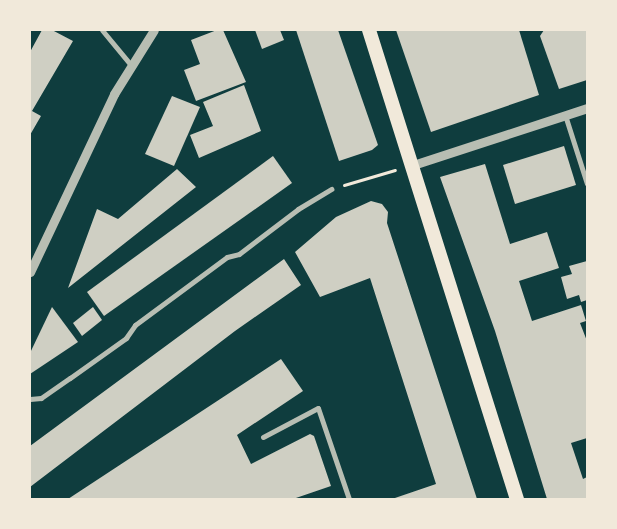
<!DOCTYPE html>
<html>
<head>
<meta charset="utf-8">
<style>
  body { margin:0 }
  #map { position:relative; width:617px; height:529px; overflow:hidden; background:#0f3d3e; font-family:"Titillium Web",sans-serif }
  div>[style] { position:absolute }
  .building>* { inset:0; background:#cfcfc3 }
  .path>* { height:3px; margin:-1.5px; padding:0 1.5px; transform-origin:1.5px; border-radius:1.5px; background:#f1e9da }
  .minor>* { height:5px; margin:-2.5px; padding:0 2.5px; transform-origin:2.5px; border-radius:2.5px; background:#b8beb3 }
  .tertiary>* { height:9px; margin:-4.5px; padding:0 4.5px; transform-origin:4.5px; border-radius:4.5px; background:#b8beb3 }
  .trunk>* { height:14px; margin:-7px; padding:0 7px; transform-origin:7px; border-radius:7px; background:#f1e9da }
  span { translate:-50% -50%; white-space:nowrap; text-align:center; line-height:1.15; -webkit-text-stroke:5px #f1e9da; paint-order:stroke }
  .frame { position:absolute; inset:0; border:31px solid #f1e9da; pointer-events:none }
</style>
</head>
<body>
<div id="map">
  <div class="building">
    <div style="clip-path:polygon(42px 30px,52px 30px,73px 41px,32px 111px,41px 116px,30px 135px,30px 52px)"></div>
    <div style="clip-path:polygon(217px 30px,223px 30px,246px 82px,196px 101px,184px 70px,200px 64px,191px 40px)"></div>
    <div style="clip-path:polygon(255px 30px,280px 30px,284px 40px,262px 49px)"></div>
    <div style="clip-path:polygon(296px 30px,338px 30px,378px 145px,372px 150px,339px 161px)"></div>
    <div style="clip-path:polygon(396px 30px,519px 30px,539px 95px,431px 132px)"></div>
    <div style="clip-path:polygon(544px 30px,587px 30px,587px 80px,559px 89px,540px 36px)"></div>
    <div style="clip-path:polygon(244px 85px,261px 131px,199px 158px,190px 135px,213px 126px,203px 102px)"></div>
    <div style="clip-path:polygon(172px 96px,200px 107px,174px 166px,145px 154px)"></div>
    <div style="clip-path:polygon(564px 146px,576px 185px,515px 204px,503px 165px)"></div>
    <div style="clip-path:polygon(273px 156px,292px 183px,104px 316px,87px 292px)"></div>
    <div style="clip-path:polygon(485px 164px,510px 244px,547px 232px,559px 268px,519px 281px,532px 321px,581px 305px,586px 321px,580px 323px,587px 341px,587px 438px,571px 443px,583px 479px,587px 477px,587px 499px,547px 499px,495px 331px,440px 177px)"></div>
    <div style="clip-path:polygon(177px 169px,196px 187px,68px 288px,97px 209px,118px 219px)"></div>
    <div style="clip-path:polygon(371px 201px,382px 204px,388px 212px,387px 223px,477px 499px,392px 499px,436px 484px,370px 278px,320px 297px,295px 252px,336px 217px)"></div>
    <div style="clip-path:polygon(284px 259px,301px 285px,235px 331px,30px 487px,30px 446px)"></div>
    <div style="clip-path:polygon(587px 261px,587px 300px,581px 302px,579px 295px,567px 299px,561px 277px,572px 274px,569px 266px)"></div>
    <div style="clip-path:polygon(52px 307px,78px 342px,30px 374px,30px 353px)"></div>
    <div style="clip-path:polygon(93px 307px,102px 320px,82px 336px,73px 323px)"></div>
    <div style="clip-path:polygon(281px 359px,303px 391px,237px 435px,251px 464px,310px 434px,314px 436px,331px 486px,293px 499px,68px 499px)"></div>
  </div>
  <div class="path">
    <div style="left:344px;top:185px;width:53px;rotate:-16.4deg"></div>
  </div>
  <div class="minor">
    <div style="left:102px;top:30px;width:44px;rotate:50.5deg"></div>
    <div style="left:565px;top:115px;width:72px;rotate:72.3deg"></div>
    <div style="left:30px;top:399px;width:11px;rotate:-5deg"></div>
    <div style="left:41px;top:398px;width:35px;rotate:-35deg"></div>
    <div style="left:70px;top:378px;width:69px;rotate:-35.5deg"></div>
    <div style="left:126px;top:338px;width:16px;rotate:-55deg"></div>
    <div style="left:135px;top:325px;width:114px;rotate:-36.5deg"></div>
    <div style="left:227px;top:257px;width:12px;rotate:-14deg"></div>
    <div style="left:239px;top:254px;width:74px;rotate:-37.3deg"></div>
    <div style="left:298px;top:209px;width:39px;rotate:-31deg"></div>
    <div style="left:263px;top:437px;width:62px;rotate:-27.8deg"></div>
    <div style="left:318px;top:408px;width:96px;rotate:71.2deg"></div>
  </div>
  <div class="tertiary">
    <div style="left:413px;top:165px;width:183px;rotate:-18.1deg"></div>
    <div style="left:30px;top:272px;width:197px;rotate:-64.7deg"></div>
    <div style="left:114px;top:94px;width:75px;rotate:-58deg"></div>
  </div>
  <div class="trunk">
    <div style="left:369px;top:30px;width:492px;rotate:72.5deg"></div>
  </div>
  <div class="frame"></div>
</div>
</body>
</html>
